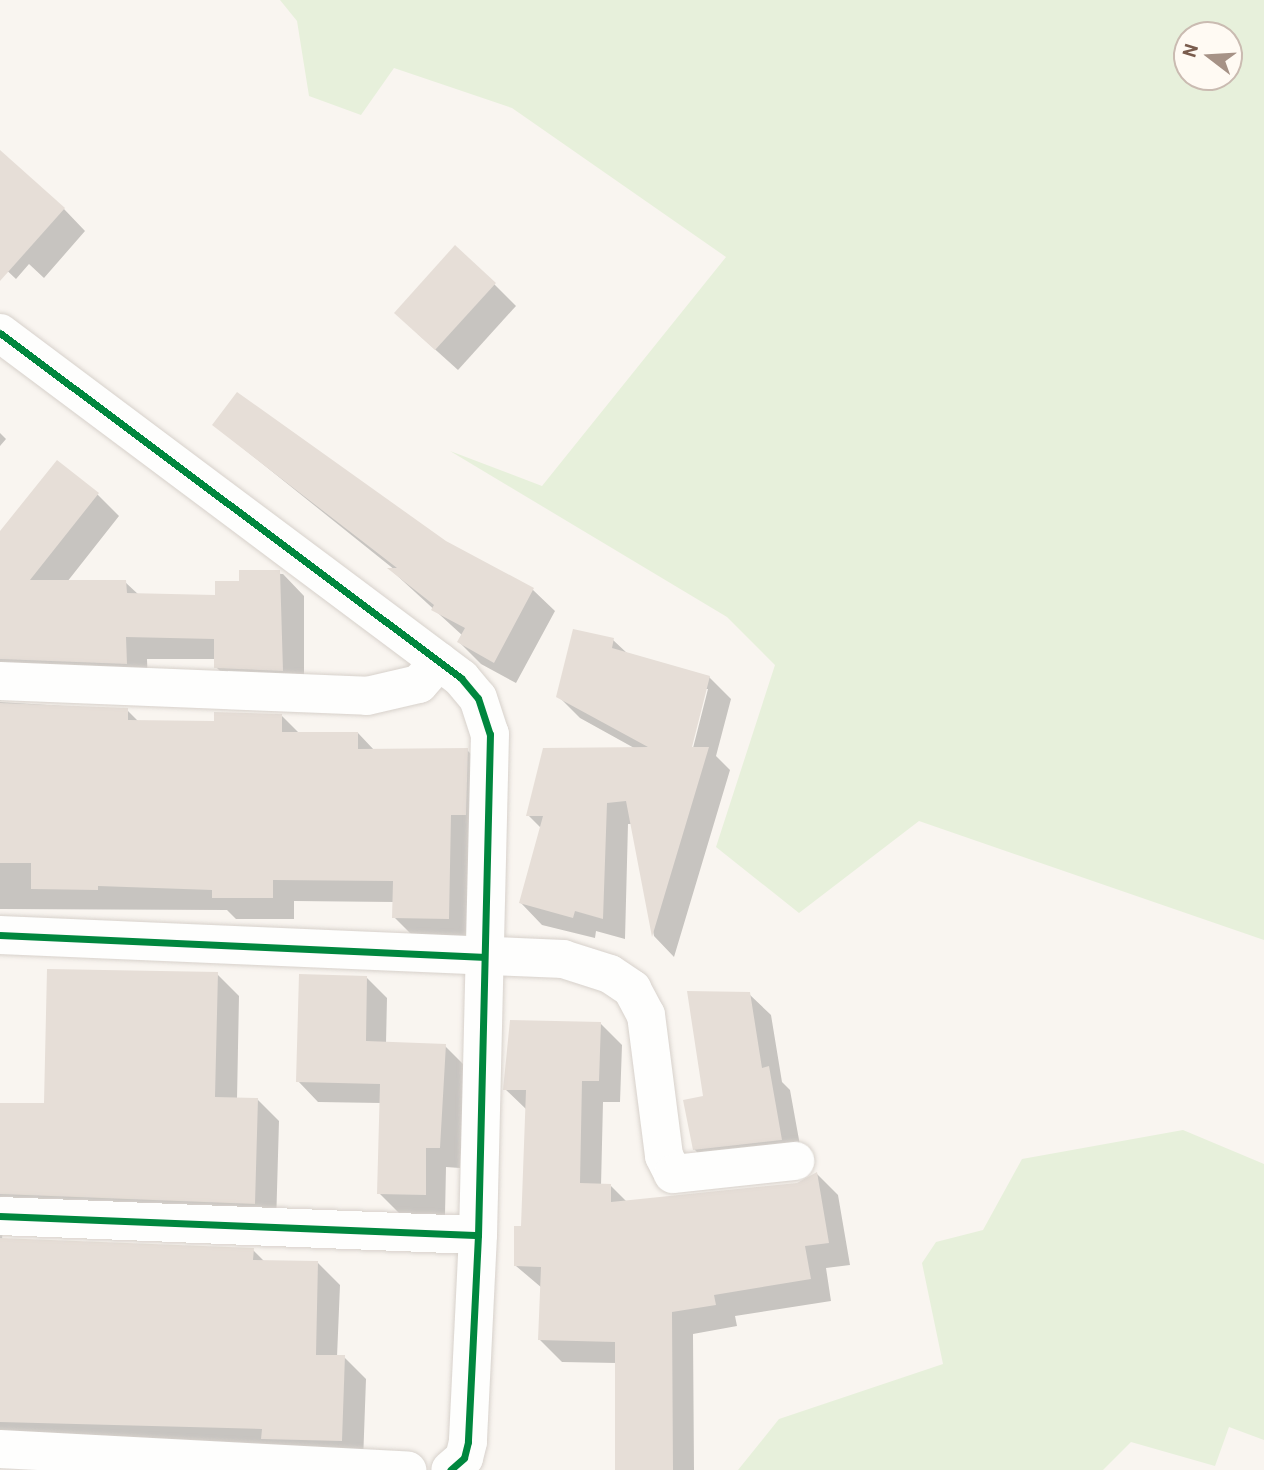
<!DOCTYPE html>
<html>
<head>
<meta charset="utf-8">
<style>
  body { margin:0 }
  #map { position:relative; width:1264px; height:1470px; overflow:hidden; background:#f9f5f0; font-family:Barlow,sans-serif }
  div>[style] { position:absolute }
  .green>* { inset:0; background:#e7f0db }
  .shadow>* { inset:0; background:#0003 }
  .building>* { inset:0; background:#e6ded7 }
  .roads { filter:drop-shadow(0 0 2px #d7d1cb) drop-shadow(0 0 2px #d7d1cb) }
  .minor>* { height:38px; margin:-19px; padding:0 19px; transform-origin:19px; border-radius:19px; background:#fefefd }
  .cycleway>* { height:7px; margin:-3.5px; padding:0 3.5px; transform-origin:3.5px; border-radius:3.5px; background:#00873e }
  span { translate:-50% -50%; white-space:nowrap; text-align:center; line-height:1.15; -webkit-text-stroke:5px #fffaf3; paint-order:stroke }
  .north { position:absolute; left:1173px; top:21px; width:70px; height:70px; box-sizing:border-box; background:#fffaf3; border:2px solid #cabbb1; border-radius:50%; rotate:287deg; font-size:19px; font-weight:700; line-height:28px; text-align:center; color:#7a5c4d }
  .north::after { content:''; display:block; margin:auto; width:24px; height:32px; background:#a69286; clip-path:polygon(50% 0,100% 100%,50% 72%,0 100%) }
</style>
</head>
<body>
<div id="map">
  <div class="green">
    <div style="clip-path:polygon(evenodd,280px 0,1264px 0,1264px 940px,919px 821px,799px 913px,716px 847px,775px 665px,727px 617px,450px 451px,542px 486px,726px 257px,512px 108px,394px 68px,361px 115px,309px 96px,297px 21px,280px 0,1229px 35px,1229px 77px,1187px 77px,1187px 35px,1229px 35px)"></div>
    <div style="clip-path:polygon(1183px 1130px,1264px 1164px,1264px 1440px,1229px 1427px,1215px 1466px,1131px 1442px,1103px 1470px,738px 1470px,779px 1419px,943px 1364px,922px 1263px,936px 1242px,983px 1230px,1022px 1159px)"></div>
  </div>
  <div class="shadow">
    <div style="clip-path:polygon(0 188px,64px 209px,85px 231px,44px 278px,29px 264px,16px 279px,0 264px)"></div>
    <div style="clip-path:polygon(494px 284px,516px 306px,458px 370px,418px 334px)"></div>
    <div style="clip-path:polygon(214px 425px,533px 590px,555px 611px,516px 683px,481px 664px,459px 642px,463px 636px,391px 570px,395px 570px)"></div>
    <div style="clip-path:polygon(0 433px,6px 439px,0 446px)"></div>
    <div style="clip-path:polygon(97px 494px,119px 516px,67px 582px,125px 582px,139px 595px,216px 597px,241px 583px,241px 572px,283px 574px,304px 596px,304px 692px,238px 689px,216px 667px,216px 659px,147px 659px,148px 685px,12px 682px,0 701px,0 534px)"></div>
    <div style="clip-path:polygon(evenodd,613px 640px,628px 654px,709px 677px,731px 699px,716px 756px,730px 770px,674px 957px,654px 936px,633px 824px,628px 824px,625px 939px,596px 931px,595px 938px,542px 925px,521px 903px,541px 828px,528px 815px,636px 749px,580px 718px,558px 696px,613px 640px,705px 689px,708px 689px,691px 756px,688px 755px,705px 689px)"></div>
    <div style="clip-path:polygon(0 702px,127px 710px,139px 722px,215px 723px,282px 716px,299px 733px,358px 733px,375px 751px,467px 750px,489px 772px,470px 940px,416px 939px,394px 917px,394px 902px,294px 901px,294px 919px,236px 919px,227px 910px,0 909px)"></div>
    <div style="clip-path:polygon(217px 974px,239px 996px,237px 1099px,257px 1099px,279px 1121px,276px 1225px,3px 1226px,2px 1240px,253px 1250px,265px 1262px,318px 1263px,340px 1285px,337px 1357px,344px 1357px,366px 1379px,363px 1462px,4px 1458px,0 1469px,0 1105px,45px 1105px)"></div>
    <div style="clip-path:polygon(366px 977px,387px 998px,386px 1044px,445px 1046px,465px 1066px,460px 1168px,446px 1167px,445px 1215px,400px 1214px,379px 1193px,381px 1103px,318px 1102px,298px 1081px)"></div>
    <div style="clip-path:polygon(749px 994px,771px 1015px,782px 1082px,790px 1090px,803px 1162px,716px 1171px,694px 1149px,705px 1098px)"></div>
    <div style="clip-path:polygon(600px 1023px,622px 1045px,620px 1102px,603px 1102px,601px 1186px,611px 1186px,627px 1202px,798px 1184px,817px 1174px,838px 1195px,850px 1265px,826px 1268px,831px 1301px,735px 1316px,737px 1326px,693px 1334px,694px 1470px,617px 1470px,617px 1363px,562px 1362px,540px 1340px,542px 1288px,516px 1266px,523px 1227px,527px 1110px,505px 1089px)"></div>
  </div>
  <div class="building">
    <div style="clip-path:polygon(0 150px,65px 208px,0 281px)"></div>
    <div style="clip-path:polygon(455px 245px,496px 283px,435px 350px,394px 313px)"></div>
    <div style="clip-path:polygon(237px 392px,446px 541px,534px 588px,494px 663px,457px 642px,465px 628px,431px 610px,434px 605px,387px 568px,397px 568px,212px 425px)"></div>
    <div style="clip-path:polygon(57px 460px,99px 493px,30px 580px,126px 580px,127px 593px,215px 595px,215px 581px,239px 581px,239px 570px,280px 570px,283px 671px,214px 668px,214px 639px,126px 637px,127px 664px,0 659px,0 531px)"></div>
    <div style="clip-path:polygon(573px 629px,614px 638px,612px 648px,710px 676px,692px 747px,709px 747px,652px 937px,626px 801px,607px 803px,603px 919px,575px 911px,573px 918px,519px 903px,543px 816px,526px 816px,543px 748px,648px 747px,556px 697px)"></div>
    <div style="clip-path:polygon(0 703px,128px 708px,128px 720px,214px 721px,214px 712px,282px 714px,282px 732px,358px 732px,358px 749px,468px 748px,466px 815px,451px 815px,449px 919px,392px 918px,393px 881px,273px 880px,273px 898px,212px 898px,212px 890px,98px 886px,98px 890px,31px 889px,31px 863px,0 863px)"></div>
    <div style="clip-path:polygon(47px 969px,218px 972px,215px 1097px,258px 1098px,255px 1204px,0 1194px,0 1103px,44px 1103px)"></div>
    <div style="clip-path:polygon(299px 974px,367px 976px,366px 1041px,446px 1044px,440px 1148px,426px 1148px,426px 1195px,377px 1194px,380px 1084px,296px 1082px)"></div>
    <div style="clip-path:polygon(687px 991px,750px 992px,762px 1068px,769px 1066px,782px 1140px,693px 1150px,683px 1100px,703px 1096px)"></div>
    <div style="clip-path:polygon(510px 1020px,601px 1022px,599px 1081px,582px 1081px,580px 1183px,611px 1184px,611px 1202px,797px 1183px,817px 1172px,829px 1243px,805px 1246px,811px 1279px,714px 1295px,716px 1305px,672px 1312px,673px 1470px,615px 1470px,615px 1342px,538px 1340px,541px 1267px,514px 1266px,514px 1226px,521px 1226px,526px 1090px,503px 1090px)"></div>
    <div style="clip-path:polygon(0 1238px,254px 1248px,253px 1260px,318px 1261px,316px 1355px,345px 1355px,342px 1441px,261px 1439px,262px 1429px,0 1422px)"></div>
  </div>
  <div class="roads">
    <div class="minor">
      <div style="left:0;top:333px;width:576px;rotate:36.81deg"></div>
      <div style="left:461px;top:678px;width:26px;rotate:50deg"></div>
      <div style="left:478px;top:698px;width:38px;rotate:72deg"></div>
      <div style="left:490px;top:734px;width:501px;rotate:91.37deg"></div>
      <div style="left:478px;top:1235px;width:207px;rotate:92.8deg"></div>
      <div style="left:468px;top:1442px;width:16px;rotate:104deg"></div>
      <div style="left:464px;top:1458px;width:18px;rotate:139deg"></div>
      <div style="left:0;top:681px;width:367px;rotate:2.3deg"></div>
      <div style="left:367px;top:696px;width:53px;rotate:-13deg"></div>
      <div style="left:419px;top:684px;width:30px;rotate:-49deg"></div>
      <div style="left:0;top:935px;width:564px;rotate:2.44deg"></div>
      <div style="left:563px;top:959px;width:49px;rotate:17.7deg"></div>
      <div style="left:610px;top:974px;width:27px;rotate:34deg"></div>
      <div style="left:632px;top:989px;width:30px;rotate:62deg"></div>
      <div style="left:646px;top:1015px;width:142px;rotate:82.7deg"></div>
      <div style="left:664px;top:1156px;width:20px;rotate:63deg"></div>
      <div style="left:673px;top:1174px;width:123px;rotate:-6.1deg"></div>
      <div style="left:0;top:1216px;width:478px;rotate:2.3deg"></div>
      <div style="left:0;top:1449px;width:408px;rotate:3deg"></div>
    </div>
  </div>
  <div class="cycleway">
    <div style="left:0;top:333px;width:576px;rotate:36.81deg"></div>
    <div style="left:461px;top:678px;width:26px;rotate:50deg"></div>
    <div style="left:478px;top:698px;width:38px;rotate:72deg"></div>
    <div style="left:490px;top:734px;width:501px;rotate:91.37deg"></div>
    <div style="left:478px;top:1235px;width:207px;rotate:92.8deg"></div>
    <div style="left:468px;top:1442px;width:16px;rotate:104deg"></div>
    <div style="left:464px;top:1458px;width:18px;rotate:139deg"></div>
    <div style="left:0;top:935px;width:483px;rotate:2.6deg"></div>
    <div style="left:0;top:1216px;width:478px;rotate:2.3deg"></div>
  </div>
  <div class="north">N</div>
</div>
</body>
</html>
